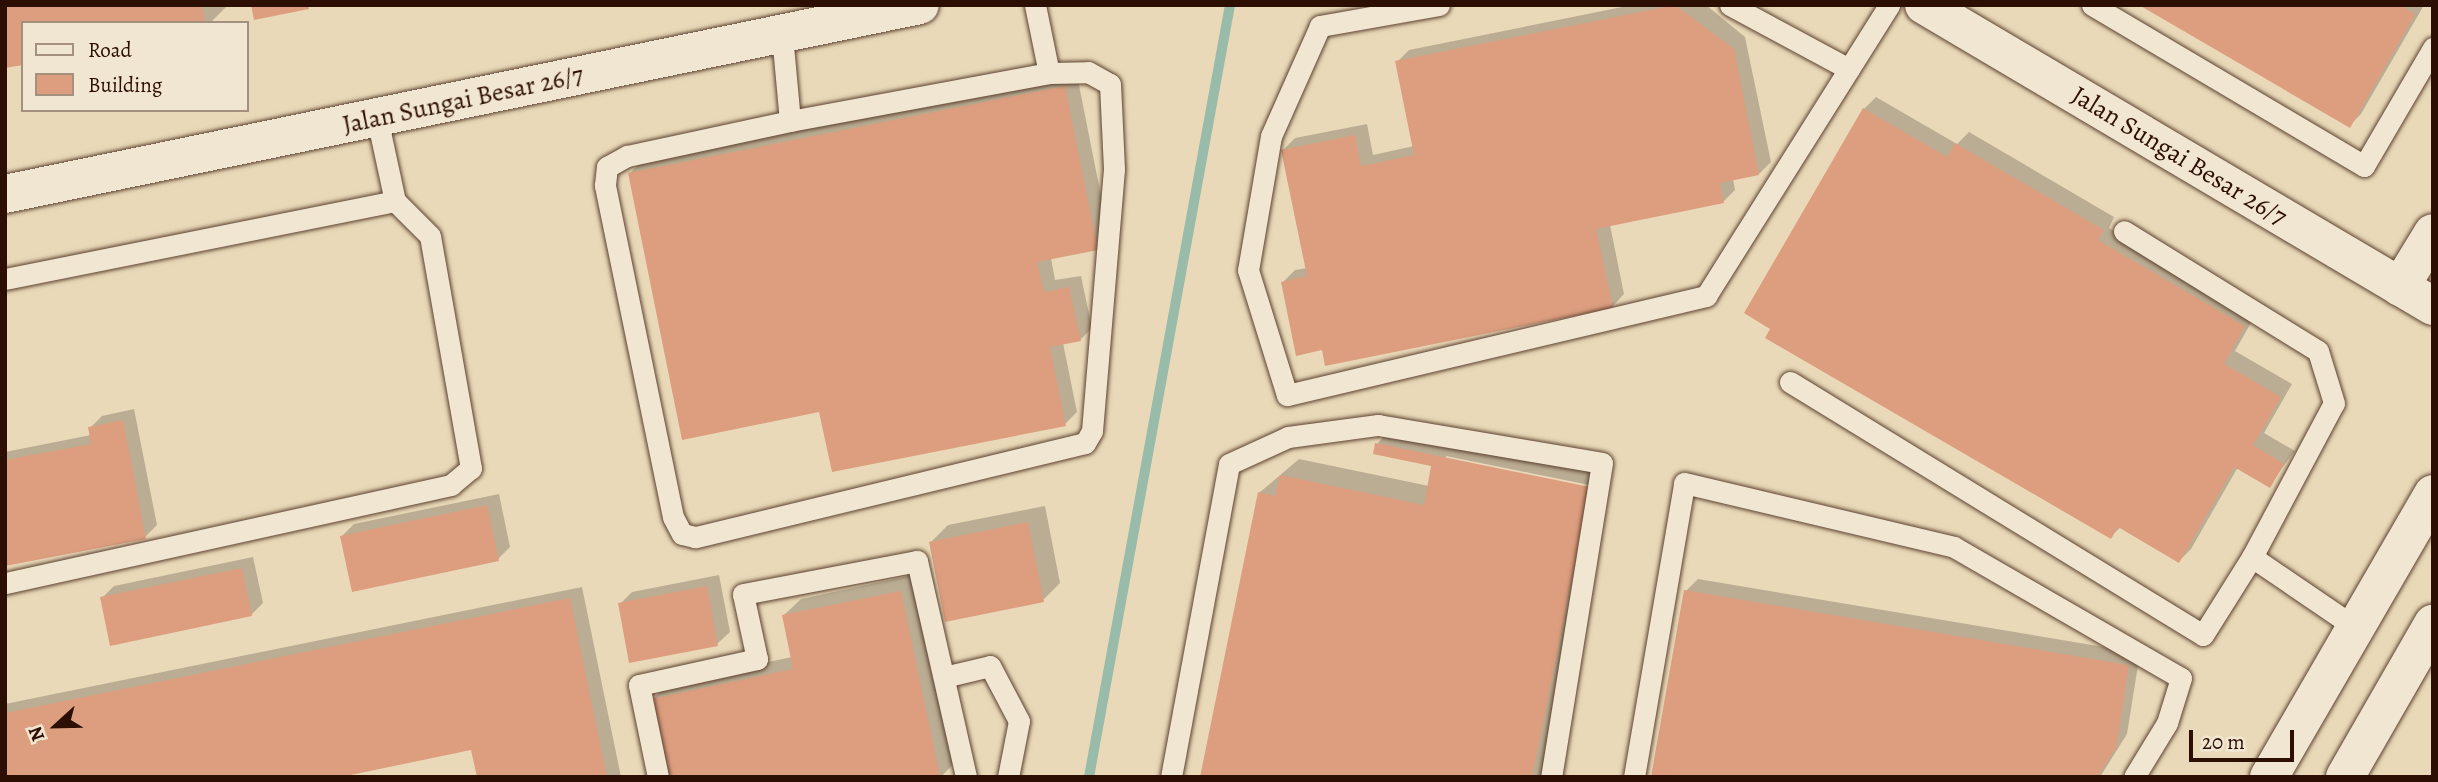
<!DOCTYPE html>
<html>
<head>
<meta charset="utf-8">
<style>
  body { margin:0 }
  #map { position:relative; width:2438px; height:782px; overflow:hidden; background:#e9d9b8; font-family:Alegreya,serif }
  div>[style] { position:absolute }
  .shadow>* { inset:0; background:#0003 }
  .stream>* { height:10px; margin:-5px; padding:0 5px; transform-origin:5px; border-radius:5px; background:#98bbaa }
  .building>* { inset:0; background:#dd9e7f }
  .roads { filter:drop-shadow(0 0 2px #5c4130) drop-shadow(0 0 2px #5c4130) }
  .service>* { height:21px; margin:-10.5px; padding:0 10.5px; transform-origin:10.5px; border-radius:10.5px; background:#f1e6d1 }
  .minor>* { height:38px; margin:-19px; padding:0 19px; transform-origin:19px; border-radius:19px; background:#f1e6d1 }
  .tertiary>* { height:38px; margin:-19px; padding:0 19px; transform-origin:19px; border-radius:19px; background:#f1e6d1 }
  span { translate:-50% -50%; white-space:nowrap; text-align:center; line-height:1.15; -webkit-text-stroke:5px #f1e6d1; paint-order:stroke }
  .street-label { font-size:26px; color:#2d0e02 }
  .frame { position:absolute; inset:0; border:7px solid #2d0e02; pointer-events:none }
  .legend { position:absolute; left:21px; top:21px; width:228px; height:91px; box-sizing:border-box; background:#f1e6d1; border:2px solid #a3907e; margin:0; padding:9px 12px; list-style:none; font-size:21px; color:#2d0e02 }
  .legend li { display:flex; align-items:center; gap:14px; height:35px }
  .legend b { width:35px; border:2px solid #a3907e }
  .north { position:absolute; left:21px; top:691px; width:70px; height:70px; -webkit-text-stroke:5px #f1e6d1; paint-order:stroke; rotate:248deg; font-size:19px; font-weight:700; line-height:28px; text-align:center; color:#2d0e02 }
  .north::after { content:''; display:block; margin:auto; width:24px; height:32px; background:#2d0e02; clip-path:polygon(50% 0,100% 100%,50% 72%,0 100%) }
  .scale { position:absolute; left:2189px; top:730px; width:105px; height:32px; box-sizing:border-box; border:4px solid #2d0e02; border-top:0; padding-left:9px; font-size:21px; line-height:24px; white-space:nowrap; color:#2d0e02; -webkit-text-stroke:5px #f1e6d1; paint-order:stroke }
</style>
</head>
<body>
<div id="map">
  <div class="shadow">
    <div style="clip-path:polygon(5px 5px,227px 5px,227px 6px,210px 23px,23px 23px)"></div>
    <div style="clip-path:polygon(1632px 5px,1706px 5px,1745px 37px,1771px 162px,1759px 174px,1733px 179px,1735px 190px,1723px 202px,1610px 225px,1624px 294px,1612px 307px,1323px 348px,1283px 282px,1295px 270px,1307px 268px,1283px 150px,1295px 138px,1367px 124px,1373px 155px,1414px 146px,1397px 62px,1409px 50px)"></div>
    <div style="clip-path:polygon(2143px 5px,2424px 5px,2361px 114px,2349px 126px)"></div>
    <div style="clip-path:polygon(1077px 75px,1109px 236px,1097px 248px,1051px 258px,1055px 280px,1081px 276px,1092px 328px,1080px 340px,1063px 343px,1077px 412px,1065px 424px,821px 410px,630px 173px,642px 161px)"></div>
    <div style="clip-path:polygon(1876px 97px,1957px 144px,1969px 132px,2114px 217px,2109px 228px,2256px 314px,2235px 351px,2292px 384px,2264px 433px,2295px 451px,2269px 485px,2238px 467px,2191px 549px,2179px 561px,2121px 527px,2110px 537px,1864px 109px)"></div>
    <div style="clip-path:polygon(134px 409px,157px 525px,145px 537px,5px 564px,5px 452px,91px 435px,90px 428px,102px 416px)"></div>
    <div style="clip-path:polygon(evenodd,1394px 426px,1607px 470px,1545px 777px,1202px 777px,1259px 493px,1299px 459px,1429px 486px,1433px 465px,1377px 444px,1394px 426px,1446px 456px,1599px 487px,1599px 490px,1446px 459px,1446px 456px)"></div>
    <div style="clip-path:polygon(499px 494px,510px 547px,498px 559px,342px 536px,354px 524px)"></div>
    <div style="clip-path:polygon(1045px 506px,1060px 583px,1043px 600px,931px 542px,948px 525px)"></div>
    <div style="clip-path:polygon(253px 557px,263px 603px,251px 615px,102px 598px,114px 586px)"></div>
    <div style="clip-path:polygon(918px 574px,957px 760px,941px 777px,669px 777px,653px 699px,670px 682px,792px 657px,783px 616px,801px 599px)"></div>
    <div style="clip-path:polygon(719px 575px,730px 632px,717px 644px,620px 604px,632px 592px)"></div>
    <div style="clip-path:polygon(1698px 579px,2140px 653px,2127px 734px,2100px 777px,1653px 777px,1686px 591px)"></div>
    <div style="clip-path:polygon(582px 587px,621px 777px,478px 777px,472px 748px,5px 777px,5px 704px)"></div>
  </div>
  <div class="stream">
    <div style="left:1089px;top:777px;width:785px;rotate:-79.65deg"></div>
  </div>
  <div class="building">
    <div style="clip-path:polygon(5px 5px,202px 5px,205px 23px,23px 23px,23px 65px,5px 68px)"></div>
    <div style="clip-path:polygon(251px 5px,308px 5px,309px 9px,254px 20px)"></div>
    <div style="clip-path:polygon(1675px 5px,1734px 49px,1759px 175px,1720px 183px,1724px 203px,1596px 229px,1613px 308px,1325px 366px,1322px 350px,1296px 356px,1281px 282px,1307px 276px,1281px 150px,1355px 135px,1361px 166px,1414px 155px,1395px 61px)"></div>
    <div style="clip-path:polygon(2139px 5px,2400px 5px,2415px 14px,2350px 128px)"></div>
    <div style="clip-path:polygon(1065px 86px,1098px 250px,1037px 262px,1044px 292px,1069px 287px,1081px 341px,1050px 347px,1066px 426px,832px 472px,819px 412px,682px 440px,628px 173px)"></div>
    <div style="clip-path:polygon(1863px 108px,1947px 157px,1955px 143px,2104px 230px,2098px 240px,2245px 326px,2224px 364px,2281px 397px,2253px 445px,2284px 464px,2270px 488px,2234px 467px,2179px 563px,2118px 527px,2111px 539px,1765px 338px,1770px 329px,1744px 313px)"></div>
    <div style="clip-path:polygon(123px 420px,146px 539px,5px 566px,5px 460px,91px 444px,88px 427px)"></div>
    <div style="clip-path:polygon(1375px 443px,1590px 487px,1532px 777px,1200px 777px,1258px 492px,1275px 496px,1280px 475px,1424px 505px,1431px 466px,1373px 454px)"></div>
    <div style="clip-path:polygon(487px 505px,499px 561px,352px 592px,340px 536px)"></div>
    <div style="clip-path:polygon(1028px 522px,1044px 602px,945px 622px,929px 542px)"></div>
    <div style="clip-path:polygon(242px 568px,252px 616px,110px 646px,100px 597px)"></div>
    <div style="clip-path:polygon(707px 586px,718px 646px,629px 663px,618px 603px)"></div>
    <div style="clip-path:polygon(1684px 590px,2129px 665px,2116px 748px,2097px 777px,1651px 777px)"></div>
    <div style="clip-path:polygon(901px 591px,940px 777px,667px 777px,651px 699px,793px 669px,782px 615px)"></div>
    <div style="clip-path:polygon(570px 598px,607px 777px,477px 777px,471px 750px,341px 777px,5px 777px,5px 713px)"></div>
  </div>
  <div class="roads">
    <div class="service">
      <div style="left:1035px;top:5px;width:69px;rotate:78.4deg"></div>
      <div style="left:1439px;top:5px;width:121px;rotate:170deg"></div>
      <div style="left:1320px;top:26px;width:120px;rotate:114deg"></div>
      <div style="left:1271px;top:136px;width:136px;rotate:99.7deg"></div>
      <div style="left:1248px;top:270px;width:131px;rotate:72.7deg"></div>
      <div style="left:1287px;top:395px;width:431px;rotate:-13.3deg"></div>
      <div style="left:1706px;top:296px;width:344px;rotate:-57.8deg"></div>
      <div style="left:1730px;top:5px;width:135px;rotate:28.3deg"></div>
      <div style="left:2092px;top:5px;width:316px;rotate:30.6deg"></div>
      <div style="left:2364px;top:166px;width:137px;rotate:-59.7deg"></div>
      <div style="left:782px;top:35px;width:86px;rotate:84.7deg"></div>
      <div style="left:1088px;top:72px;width:25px;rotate:29deg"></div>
      <div style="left:1110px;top:84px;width:85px;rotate:87.3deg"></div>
      <div style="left:1114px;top:169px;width:263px;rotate:94.8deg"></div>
      <div style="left:1092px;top:431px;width:14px;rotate:120deg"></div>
      <div style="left:1085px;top:443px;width:401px;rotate:166.4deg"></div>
      <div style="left:695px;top:537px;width:13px;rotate:-167deg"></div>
      <div style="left:682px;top:534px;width:19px;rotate:-118deg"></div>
      <div style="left:673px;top:517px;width:339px;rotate:-101.6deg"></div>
      <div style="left:605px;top:185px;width:18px;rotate:-84deg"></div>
      <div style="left:607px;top:167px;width:23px;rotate:-29deg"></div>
      <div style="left:627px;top:156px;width:167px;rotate:-12.1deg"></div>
      <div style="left:790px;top:121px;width:263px;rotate:-10.5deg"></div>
      <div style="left:1049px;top:73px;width:39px;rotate:-1deg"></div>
      <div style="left:377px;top:118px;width:85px;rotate:77.8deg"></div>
      <div style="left:5px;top:279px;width:398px;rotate:-11.3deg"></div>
      <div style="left:395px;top:201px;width:49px;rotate:45deg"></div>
      <div style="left:430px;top:236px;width:236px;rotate:80deg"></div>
      <div style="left:471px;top:468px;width:26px;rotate:140deg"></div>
      <div style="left:451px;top:485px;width:457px;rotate:167.6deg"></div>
      <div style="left:1790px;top:382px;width:484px;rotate:31.5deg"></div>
      <div style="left:2203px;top:635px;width:92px;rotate:-57.9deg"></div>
      <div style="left:2252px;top:557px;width:174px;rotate:-62deg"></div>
      <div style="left:2334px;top:403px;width:54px;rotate:-107.1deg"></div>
      <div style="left:2318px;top:351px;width:228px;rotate:-148.3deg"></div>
      <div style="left:2252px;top:557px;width:126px;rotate:34.3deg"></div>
      <div style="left:944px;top:677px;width:47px;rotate:-13.4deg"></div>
      <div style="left:990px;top:666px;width:62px;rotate:62.2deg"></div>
      <div style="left:1019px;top:721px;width:57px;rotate:101.1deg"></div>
      <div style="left:658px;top:777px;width:94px;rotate:-101.7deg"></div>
      <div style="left:639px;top:685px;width:121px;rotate:-12.4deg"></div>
      <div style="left:757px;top:659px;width:66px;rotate:-102.2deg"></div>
      <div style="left:743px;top:594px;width:177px;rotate:-10.7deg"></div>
      <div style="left:917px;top:561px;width:221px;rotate:77.2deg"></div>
      <div style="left:1171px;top:777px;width:318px;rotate:-79.5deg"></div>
      <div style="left:1229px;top:464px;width:65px;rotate:-24.6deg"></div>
      <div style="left:1288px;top:437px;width:91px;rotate:-7.6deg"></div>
      <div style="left:1378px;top:425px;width:227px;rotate:9.6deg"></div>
      <div style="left:1602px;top:463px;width:318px;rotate:99.2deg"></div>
      <div style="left:1634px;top:777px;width:298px;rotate:-80.3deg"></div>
      <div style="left:1684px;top:483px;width:277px;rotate:13.3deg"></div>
      <div style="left:1954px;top:547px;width:262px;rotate:30deg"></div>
      <div style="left:2181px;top:678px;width:47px;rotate:107.3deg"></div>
      <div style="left:2167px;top:723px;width:63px;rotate:121.4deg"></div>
    </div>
    <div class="minor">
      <div style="left:1924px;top:5px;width:591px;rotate:30.6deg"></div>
      <div style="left:5px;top:194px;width:934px;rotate:-11.67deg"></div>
      <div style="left:2400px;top:287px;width:63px;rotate:-58.6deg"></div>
    </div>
    <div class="tertiary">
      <div style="left:2269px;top:777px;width:327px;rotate:-59.9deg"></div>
      <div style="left:2345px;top:777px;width:177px;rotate:-60.1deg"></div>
    </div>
  </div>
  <div class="street-label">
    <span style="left:463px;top:100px;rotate:-12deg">Jalan Sungai Besar 26/7</span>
    <span style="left:2179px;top:156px;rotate:31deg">Jalan Sungai Besar 26/7</span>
  </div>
  <div class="frame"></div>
  <ul class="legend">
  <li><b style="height:9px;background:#f1e6d1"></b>Road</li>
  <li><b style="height:19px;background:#dd9e7f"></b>Building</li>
  </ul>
  <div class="north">N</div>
  <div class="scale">20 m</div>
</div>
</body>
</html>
